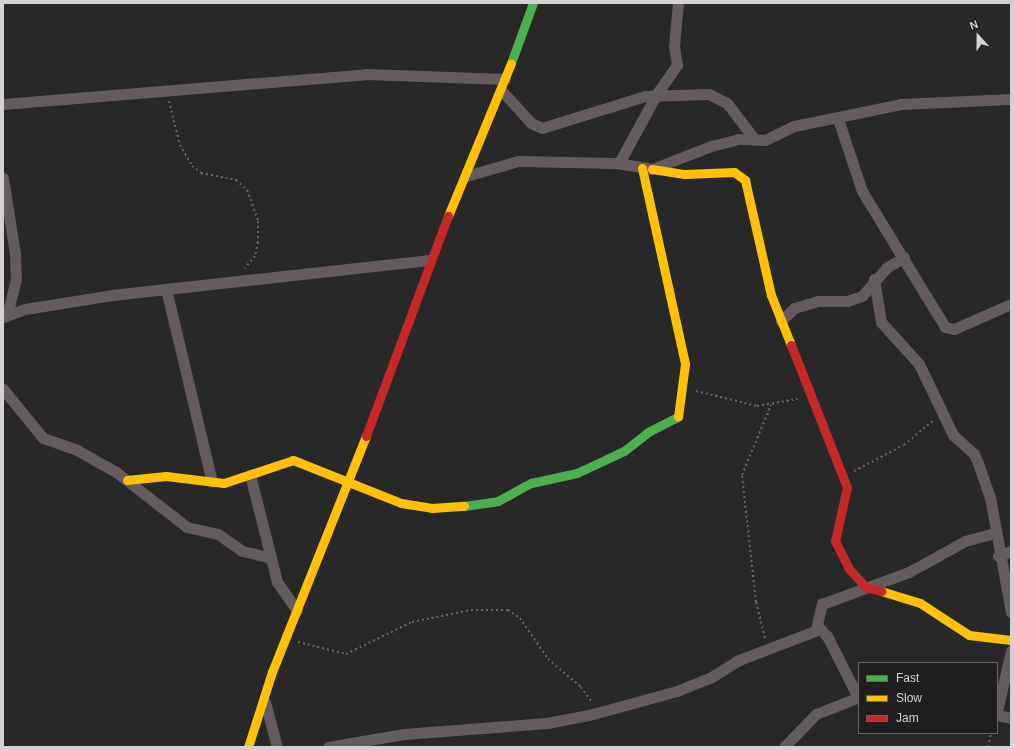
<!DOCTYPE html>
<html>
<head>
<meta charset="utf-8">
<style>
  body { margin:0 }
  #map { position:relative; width:1014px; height:750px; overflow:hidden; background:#292829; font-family:Helvetica,sans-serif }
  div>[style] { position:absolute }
  .path>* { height:2px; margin-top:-1px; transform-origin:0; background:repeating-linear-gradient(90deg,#6a6568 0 2px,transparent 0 5px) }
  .street>* { height:11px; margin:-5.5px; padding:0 5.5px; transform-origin:5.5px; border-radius:5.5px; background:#645b60 }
  .fast>* { height:9px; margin:-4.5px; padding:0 4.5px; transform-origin:4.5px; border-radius:4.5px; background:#4caf50 }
  .slow>* { height:9px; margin:-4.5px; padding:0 4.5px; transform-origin:4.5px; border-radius:4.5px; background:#ffc107 }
  .jam>* { height:9px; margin:-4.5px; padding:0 4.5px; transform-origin:4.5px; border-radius:4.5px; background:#c62828 }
  span { translate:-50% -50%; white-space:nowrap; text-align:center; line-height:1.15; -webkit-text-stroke:3.5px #201d21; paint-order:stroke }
  .frame { position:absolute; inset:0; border:4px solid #d3d1d4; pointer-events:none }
  .legend { position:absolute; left:858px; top:662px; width:140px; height:72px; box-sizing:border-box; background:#201d21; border:1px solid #686569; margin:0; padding:5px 7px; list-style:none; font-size:12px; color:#d3d1d4 }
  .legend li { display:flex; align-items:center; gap:8px; height:20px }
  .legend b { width:20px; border:1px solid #686569 }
  .north { position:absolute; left:958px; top:16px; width:40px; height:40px; -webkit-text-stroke:3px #201d21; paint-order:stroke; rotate:339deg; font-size:11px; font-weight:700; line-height:16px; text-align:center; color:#d3d1d4 }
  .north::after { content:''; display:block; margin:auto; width:14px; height:18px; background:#d3d1d4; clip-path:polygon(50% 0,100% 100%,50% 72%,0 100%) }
</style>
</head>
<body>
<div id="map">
  <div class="path">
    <div style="left:169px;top:101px;width:45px;rotate:76deg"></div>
    <div style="left:180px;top:145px;width:24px;rotate:60deg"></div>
    <div style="left:192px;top:166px;width:11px;rotate:38deg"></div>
    <div style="left:201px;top:173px;width:36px;rotate:11deg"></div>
    <div style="left:236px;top:180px;width:15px;rotate:42deg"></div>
    <div style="left:247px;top:190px;width:33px;rotate:70deg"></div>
    <div style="left:258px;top:221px;width:21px;rotate:90deg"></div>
    <div style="left:258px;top:242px;width:14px;rotate:102deg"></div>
    <div style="left:255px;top:256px;width:16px;rotate:130deg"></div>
    <div style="left:696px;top:391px;width:63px;rotate:13.8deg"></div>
    <div style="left:757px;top:406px;width:41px;rotate:-9.9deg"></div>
    <div style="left:854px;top:471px;width:56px;rotate:-27.5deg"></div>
    <div style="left:904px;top:445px;width:39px;rotate:-40deg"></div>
    <div style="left:765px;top:638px;width:37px;rotate:-104deg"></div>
    <div style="left:756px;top:602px;width:128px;rotate:-96.3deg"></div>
    <div style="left:742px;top:475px;width:76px;rotate:-67.5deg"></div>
    <div style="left:298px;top:642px;width:49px;rotate:14deg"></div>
    <div style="left:346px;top:654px;width:73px;rotate:-25.9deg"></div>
    <div style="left:412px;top:622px;width:60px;rotate:-11.5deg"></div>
    <div style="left:471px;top:610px;width:37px"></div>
    <div style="left:508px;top:610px;width:14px;rotate:34deg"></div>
    <div style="left:520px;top:618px;width:50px;rotate:55.7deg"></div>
    <div style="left:548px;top:659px;width:43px;rotate:40.3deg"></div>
    <div style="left:581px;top:687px;width:19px;rotate:54deg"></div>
    <div style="left:988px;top:747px;width:14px;rotate:-78deg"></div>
  </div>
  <div class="street">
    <div style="left:501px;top:90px;width:45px;rotate:47.7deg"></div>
    <div style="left:531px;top:123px;width:12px;rotate:24deg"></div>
    <div style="left:542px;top:128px;width:108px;rotate:-17.3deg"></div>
    <div style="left:645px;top:96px;width:64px;rotate:-1.8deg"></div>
    <div style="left:709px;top:94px;width:20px;rotate:27deg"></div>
    <div style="left:727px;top:103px;width:46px;rotate:52.9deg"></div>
    <div style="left:3px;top:104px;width:364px;rotate:-4.7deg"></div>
    <div style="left:366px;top:74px;width:139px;rotate:2.1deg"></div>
    <div style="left:838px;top:119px;width:76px;rotate:71.6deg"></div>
    <div style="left:862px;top:191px;width:159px;rotate:58.6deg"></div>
    <div style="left:945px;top:327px;width:9px;rotate:13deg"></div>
    <div style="left:954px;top:329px;width:62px;rotate:-23.7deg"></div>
    <div style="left:619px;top:163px;width:77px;rotate:-61.4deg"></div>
    <div style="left:656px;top:95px;width:37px;rotate:-55deg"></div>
    <div style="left:677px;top:65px;width:19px;rotate:-99deg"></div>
    <div style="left:674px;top:46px;width:43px;rotate:-84.7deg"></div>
    <div style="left:466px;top:176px;width:54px;rotate:-16.1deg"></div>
    <div style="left:518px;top:161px;width:98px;rotate:1.2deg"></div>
    <div style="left:616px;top:163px;width:36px;rotate:9deg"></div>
    <div style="left:652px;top:169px;width:63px;rotate:-21.3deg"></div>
    <div style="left:711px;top:146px;width:29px;rotate:-14deg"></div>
    <div style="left:739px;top:139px;width:26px;rotate:2deg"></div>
    <div style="left:765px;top:140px;width:32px;rotate:-26deg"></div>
    <div style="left:794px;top:126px;width:109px;rotate:-11.6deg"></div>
    <div style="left:901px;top:104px;width:110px;rotate:-2.6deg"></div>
    <div style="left:3px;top:178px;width:77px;rotate:81deg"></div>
    <div style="left:15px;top:254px;width:25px;rotate:88deg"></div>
    <div style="left:16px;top:279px;width:38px;rotate:104deg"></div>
    <div style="left:874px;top:279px;width:44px;rotate:80.8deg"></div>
    <div style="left:881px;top:322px;width:57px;rotate:47.9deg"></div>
    <div style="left:919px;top:364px;width:79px;rotate:64.4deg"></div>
    <div style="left:953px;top:435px;width:28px;rotate:42deg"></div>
    <div style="left:974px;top:454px;width:10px;rotate:66deg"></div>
    <div style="left:978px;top:463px;width:36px;rotate:71deg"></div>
    <div style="left:990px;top:497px;width:117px;rotate:79.7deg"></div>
    <div style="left:166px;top:289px;width:198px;rotate:76.6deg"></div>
    <div style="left:3px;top:317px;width:23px;rotate:-20deg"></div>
    <div style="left:25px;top:309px;width:88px;rotate:-9.1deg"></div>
    <div style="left:112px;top:295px;width:320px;rotate:-6.3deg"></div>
    <div style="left:781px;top:321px;width:18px;rotate:-45deg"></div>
    <div style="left:794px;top:308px;width:26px;rotate:-16deg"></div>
    <div style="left:819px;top:301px;width:28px"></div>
    <div style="left:847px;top:301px;width:16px;rotate:-18deg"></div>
    <div style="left:862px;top:296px;width:37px;rotate:-49deg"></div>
    <div style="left:886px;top:268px;width:21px;rotate:-31deg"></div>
    <div style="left:3px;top:389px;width:63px;rotate:50.8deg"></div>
    <div style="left:43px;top:438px;width:36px;rotate:19deg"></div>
    <div style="left:77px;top:450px;width:45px;rotate:29.4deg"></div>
    <div style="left:116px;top:472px;width:90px;rotate:37.8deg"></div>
    <div style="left:187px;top:527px;width:32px;rotate:13deg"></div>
    <div style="left:218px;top:534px;width:29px;rotate:35deg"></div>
    <div style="left:242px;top:551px;width:28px;rotate:13deg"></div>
    <div style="left:250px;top:475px;width:110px;rotate:75.8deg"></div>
    <div style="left:277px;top:582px;width:35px;rotate:55deg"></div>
    <div style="left:998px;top:556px;width:14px;rotate:-21deg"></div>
    <div style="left:816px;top:629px;width:26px;rotate:-77deg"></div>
    <div style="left:822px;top:604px;width:93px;rotate:-20.2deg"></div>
    <div style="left:909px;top:572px;width:64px;rotate:-29deg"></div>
    <div style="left:965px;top:541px;width:30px;rotate:-15deg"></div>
    <div style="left:265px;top:702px;width:47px;rotate:75.1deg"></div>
    <div style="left:997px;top:711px;width:62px;rotate:-76.9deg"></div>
    <div style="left:997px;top:715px;width:14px;rotate:12deg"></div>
    <div style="left:328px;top:747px;width:77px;rotate:-9.7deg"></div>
    <div style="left:404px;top:734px;width:143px;rotate:-4.4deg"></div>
    <div style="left:547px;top:723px;width:43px;rotate:-10.8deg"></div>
    <div style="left:589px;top:715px;width:91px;rotate:-15.3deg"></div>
    <div style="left:677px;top:691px;width:35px;rotate:-22deg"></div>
    <div style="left:710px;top:678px;width:34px;rotate:-32deg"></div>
    <div style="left:739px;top:660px;width:87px;rotate:-20.9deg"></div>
    <div style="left:820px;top:629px;width:10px;rotate:45deg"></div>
    <div style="left:827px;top:636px;width:68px;rotate:63.1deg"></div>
    <div style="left:784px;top:747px;width:46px;rotate:-45.9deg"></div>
    <div style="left:816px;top:714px;width:46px;rotate:-21.6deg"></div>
  </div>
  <div class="fast">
    <div style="left:511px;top:63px;width:64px;rotate:-69.9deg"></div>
    <div style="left:464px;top:506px;width:34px;rotate:-8deg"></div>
    <div style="left:498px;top:501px;width:38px;rotate:-29deg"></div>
    <div style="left:531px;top:483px;width:47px;rotate:-12.3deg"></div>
    <div style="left:577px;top:473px;width:52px;rotate:-25.1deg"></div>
    <div style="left:624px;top:451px;width:31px;rotate:-38deg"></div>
    <div style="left:648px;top:432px;width:34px;rotate:-27deg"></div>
  </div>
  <div class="slow">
    <div style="left:642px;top:168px;width:201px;rotate:77.6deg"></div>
    <div style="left:685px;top:364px;width:53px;rotate:97.5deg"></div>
    <div style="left:652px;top:169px;width:33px;rotate:9deg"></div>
    <div style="left:685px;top:174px;width:49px;rotate:-2.3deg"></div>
    <div style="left:734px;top:172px;width:14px;rotate:36deg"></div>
    <div style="left:745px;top:180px;width:118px;rotate:77.3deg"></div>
    <div style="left:771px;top:295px;width:54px;rotate:68.2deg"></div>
    <div style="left:448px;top:216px;width:165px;rotate:-67.6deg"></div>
    <div style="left:127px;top:480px;width:39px;rotate:-6deg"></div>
    <div style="left:166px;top:476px;width:58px;rotate:6.9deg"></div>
    <div style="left:224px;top:483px;width:73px;rotate:-18.4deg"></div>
    <div style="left:293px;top:460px;width:116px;rotate:21.7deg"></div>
    <div style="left:401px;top:503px;width:31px;rotate:9deg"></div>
    <div style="left:432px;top:508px;width:32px;rotate:-4deg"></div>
    <div style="left:881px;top:591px;width:41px;rotate:17.1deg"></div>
    <div style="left:920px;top:603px;width:59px;rotate:33.1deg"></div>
    <div style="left:969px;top:635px;width:42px;rotate:6.8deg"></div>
    <div style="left:248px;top:747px;width:79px;rotate:-72.3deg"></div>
    <div style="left:272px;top:672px;width:254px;rotate:-68.3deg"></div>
  </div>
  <div class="jam">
    <div style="left:791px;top:345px;width:153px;rotate:68.5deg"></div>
    <div style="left:847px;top:487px;width:55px;rotate:102.5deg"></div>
    <div style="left:835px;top:541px;width:31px;rotate:63deg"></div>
    <div style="left:849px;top:569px;width:25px;rotate:47deg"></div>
    <div style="left:866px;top:587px;width:16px;rotate:15deg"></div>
    <div style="left:366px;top:436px;width:235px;rotate:-69.6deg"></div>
  </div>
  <div class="frame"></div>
  <ul class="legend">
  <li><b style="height:5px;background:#4caf50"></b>Fast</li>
  <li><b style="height:5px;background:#ffc107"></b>Slow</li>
  <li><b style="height:5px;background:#c62828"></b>Jam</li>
  </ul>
  <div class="north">N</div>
</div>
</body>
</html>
